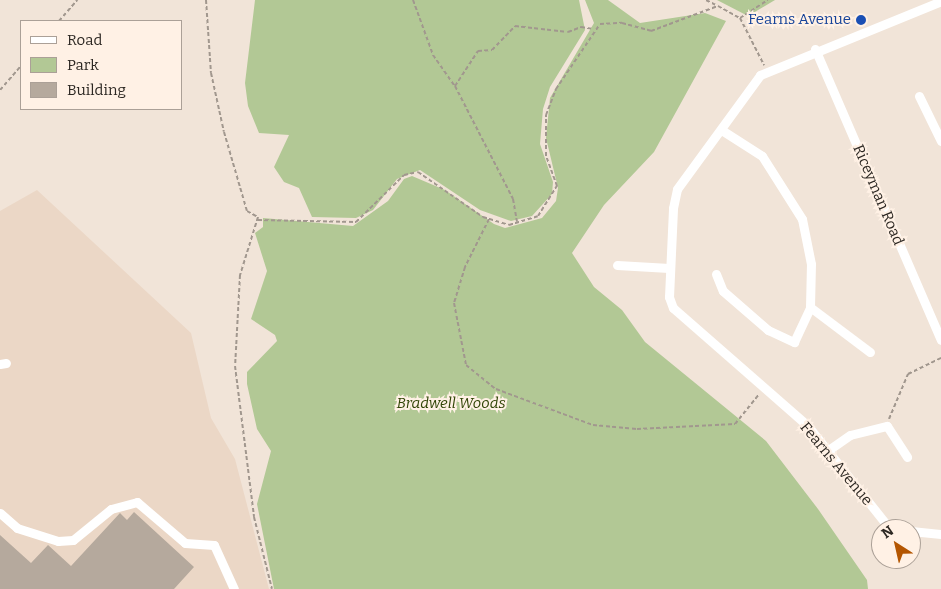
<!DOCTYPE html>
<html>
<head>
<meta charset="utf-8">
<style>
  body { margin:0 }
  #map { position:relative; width:941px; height:589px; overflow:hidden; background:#f1e4d8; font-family:Bitter,serif }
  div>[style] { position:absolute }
  .built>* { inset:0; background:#ebd7c6 }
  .green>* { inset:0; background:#b2c895 }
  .building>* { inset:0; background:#b5a99d }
  .path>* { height:2px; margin-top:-1px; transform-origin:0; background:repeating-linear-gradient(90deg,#a1978e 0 4px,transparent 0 6.5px) }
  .minor>* { height:9px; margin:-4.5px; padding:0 4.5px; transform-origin:4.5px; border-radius:4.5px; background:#fff }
  .dots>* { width:14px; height:14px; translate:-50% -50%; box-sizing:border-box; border:2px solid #fff1e5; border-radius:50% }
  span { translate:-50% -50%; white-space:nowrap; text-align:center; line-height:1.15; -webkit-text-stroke:4px #fff1e5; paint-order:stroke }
  .transit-label { font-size:15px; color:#164399 }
  .right { translate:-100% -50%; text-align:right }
  .street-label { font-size:15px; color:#2c2722 }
  .park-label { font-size:15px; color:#314506; font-style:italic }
  .legend { position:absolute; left:20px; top:20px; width:162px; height:90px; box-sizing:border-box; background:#fff1e5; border:1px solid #aba097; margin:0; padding:6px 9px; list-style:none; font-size:15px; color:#2c2722 }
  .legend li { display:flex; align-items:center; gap:10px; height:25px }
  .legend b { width:25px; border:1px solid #aba097 }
  .north { position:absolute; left:871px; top:519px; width:50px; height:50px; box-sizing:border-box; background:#fff1e5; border:1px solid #aba097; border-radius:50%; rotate:325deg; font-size:14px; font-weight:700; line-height:20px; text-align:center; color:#2c2722 }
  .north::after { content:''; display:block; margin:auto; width:18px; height:22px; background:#b45601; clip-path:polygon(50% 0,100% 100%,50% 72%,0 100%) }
</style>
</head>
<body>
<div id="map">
  <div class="built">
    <div style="clip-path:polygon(37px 190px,191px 333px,211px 418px,235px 459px,269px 589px,0 589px,0 211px)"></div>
  </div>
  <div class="green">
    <div style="clip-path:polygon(255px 0,579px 0,585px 30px,550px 87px,543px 109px,540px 144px,553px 182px,552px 194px,532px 216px,511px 221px,480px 210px,420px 170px,397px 179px,373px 210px,356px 218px,312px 217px,299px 188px,284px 182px,274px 167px,289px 135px,259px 133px,248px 106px,245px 83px)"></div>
    <div style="clip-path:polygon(585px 0,608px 0,640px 23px,705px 13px,726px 21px,654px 152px,604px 205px,572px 253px,594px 287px,622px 310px,645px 342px,766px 441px,818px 509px,867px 580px,868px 589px,274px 589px,257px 504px,271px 451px,257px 429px,247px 384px,247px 372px,277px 341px,275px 335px,251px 319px,267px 271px,255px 233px,263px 227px,263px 218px,353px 226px,388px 201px,404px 179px,412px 176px,445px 190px,494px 224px,505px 228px,542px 218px,556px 201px,558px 188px,546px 138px,550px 98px,594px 23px)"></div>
    <div style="clip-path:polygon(717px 0,775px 0,748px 16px)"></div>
  </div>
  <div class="building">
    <div style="clip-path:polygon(134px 512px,194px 567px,174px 589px,0 589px,0 535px,31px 563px,48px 545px,71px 566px,120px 513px,127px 520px)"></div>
  </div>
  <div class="path">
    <div style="left:206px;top:0;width:73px;rotate:86.1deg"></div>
    <div style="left:211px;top:73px;width:60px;rotate:77.6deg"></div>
    <div style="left:224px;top:132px;width:82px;rotate:73.8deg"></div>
    <div style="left:247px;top:211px;width:13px;rotate:29deg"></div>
    <div style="left:258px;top:217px;width:61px;rotate:107.2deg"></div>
    <div style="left:240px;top:275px;width:91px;rotate:93.1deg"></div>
    <div style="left:235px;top:366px;width:152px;rotate:82.8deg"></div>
    <div style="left:254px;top:517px;width:74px;rotate:76deg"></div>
    <div style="left:413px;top:0;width:59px;rotate:70deg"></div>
    <div style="left:433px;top:55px;width:38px;rotate:55deg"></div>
    <div style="left:455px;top:86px;width:127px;rotate:62.8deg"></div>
    <div style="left:513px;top:199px;width:23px;rotate:80deg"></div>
    <div style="left:706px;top:0;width:13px;rotate:27deg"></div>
    <div style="left:740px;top:18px;width:33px;rotate:-33deg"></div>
    <div style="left:59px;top:21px;width:28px;rotate:-49deg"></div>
    <div style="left:455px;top:86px;width:42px;rotate:-56.7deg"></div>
    <div style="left:478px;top:51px;width:14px;rotate:-4deg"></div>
    <div style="left:492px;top:50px;width:33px;rotate:-46deg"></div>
    <div style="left:515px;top:26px;width:53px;rotate:6.5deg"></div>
    <div style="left:568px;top:32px;width:14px;rotate:-21deg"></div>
    <div style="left:581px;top:27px;width:12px;rotate:9deg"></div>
    <div style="left:0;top:90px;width:32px;rotate:-49deg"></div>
    <div style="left:489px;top:219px;width:54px;rotate:116.6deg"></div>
    <div style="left:465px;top:267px;width:38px;rotate:107deg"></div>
    <div style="left:454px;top:303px;width:63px;rotate:79deg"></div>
    <div style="left:466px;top:365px;width:38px;rotate:39deg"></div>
    <div style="left:496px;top:389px;width:103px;rotate:20.4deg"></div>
    <div style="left:593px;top:425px;width:44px;rotate:5.2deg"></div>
    <div style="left:637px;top:429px;width:98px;rotate:-2.9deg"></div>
    <div style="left:735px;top:424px;width:38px;rotate:-51deg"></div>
    <div style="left:258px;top:220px;width:98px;rotate:1.2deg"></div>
    <div style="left:356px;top:222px;width:67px;rotate:-44.4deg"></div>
    <div style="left:404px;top:175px;width:14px;rotate:-12deg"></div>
    <div style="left:418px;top:172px;width:79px;rotate:34.7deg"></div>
    <div style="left:483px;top:217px;width:27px;rotate:17deg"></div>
    <div style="left:509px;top:225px;width:30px;rotate:-17deg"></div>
    <div style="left:538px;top:216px;width:36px;rotate:-58deg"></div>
    <div style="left:557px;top:186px;width:32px;rotate:-110deg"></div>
    <div style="left:546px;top:156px;width:41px;rotate:-90deg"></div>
    <div style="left:546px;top:115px;width:28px;rotate:-69deg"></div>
    <div style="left:556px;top:89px;width:78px;rotate:-55.9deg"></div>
    <div style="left:600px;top:24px;width:22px;rotate:-3deg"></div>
    <div style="left:622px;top:23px;width:30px;rotate:15deg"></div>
    <div style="left:651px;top:31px;width:72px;rotate:-20.5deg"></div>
    <div style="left:718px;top:6px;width:25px;rotate:29deg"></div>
    <div style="left:740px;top:18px;width:53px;rotate:62.9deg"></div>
    <div style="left:889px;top:419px;width:49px;rotate:-67.1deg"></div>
    <div style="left:908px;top:374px;width:37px;rotate:-26deg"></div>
  </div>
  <div class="minor">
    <div style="left:815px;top:49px;width:317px;rotate:66.6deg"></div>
    <div style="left:919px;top:96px;width:50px;rotate:63.9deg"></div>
    <div style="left:617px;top:265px;width:52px;rotate:3.3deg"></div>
    <div style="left:716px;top:274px;width:18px;rotate:68deg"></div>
    <div style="left:723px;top:291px;width:60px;rotate:40.9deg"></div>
    <div style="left:768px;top:330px;width:29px;rotate:25deg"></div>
    <div style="left:794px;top:342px;width:38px;rotate:-65deg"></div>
    <div style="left:810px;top:307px;width:43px;rotate:-88.7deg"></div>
    <div style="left:811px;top:264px;width:46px;rotate:-101.3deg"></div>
    <div style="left:802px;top:219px;width:75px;rotate:-122.4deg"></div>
    <div style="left:762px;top:156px;width:46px;rotate:-147.3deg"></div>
    <div style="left:810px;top:307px;width:75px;rotate:36.9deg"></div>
    <div style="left:0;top:364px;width:6px;rotate:-9deg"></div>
    <div style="left:827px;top:451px;width:28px;rotate:-35deg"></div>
    <div style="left:850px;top:435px;width:38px;rotate:-14deg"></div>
    <div style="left:887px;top:426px;width:37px;rotate:57deg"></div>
    <div style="left:0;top:513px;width:23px;rotate:41deg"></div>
    <div style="left:17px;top:528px;width:43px;rotate:17.6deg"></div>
    <div style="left:58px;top:541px;width:15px;rotate:-4deg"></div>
    <div style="left:73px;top:540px;width:49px;rotate:-39.2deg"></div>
    <div style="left:111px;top:509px;width:27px;rotate:-15deg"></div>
    <div style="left:137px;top:502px;width:63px;rotate:40.5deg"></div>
    <div style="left:185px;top:543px;width:29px;rotate:4deg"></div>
    <div style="left:214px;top:545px;width:48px;rotate:65.6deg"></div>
    <div style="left:890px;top:529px;width:132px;rotate:-128.5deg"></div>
    <div style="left:808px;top:426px;width:179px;rotate:-138.8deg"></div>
    <div style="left:673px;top:308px;width:12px;rotate:-110deg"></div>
    <div style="left:669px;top:297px;width:89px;rotate:-87.4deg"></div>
    <div style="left:673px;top:208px;width:19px;rotate:-78deg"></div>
    <div style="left:677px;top:189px;width:141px;rotate:-53.9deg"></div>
    <div style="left:760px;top:75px;width:196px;rotate:-22.2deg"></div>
    <div style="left:911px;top:531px;width:30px;rotate:6deg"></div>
  </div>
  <div class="dots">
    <div style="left:861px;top:20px;background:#1a4fb4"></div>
  </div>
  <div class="transit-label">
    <span class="right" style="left:851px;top:20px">Fearns Avenue</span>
  </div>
  <div class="street-label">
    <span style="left:878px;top:195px;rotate:67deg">Riceyman Road</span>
    <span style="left:836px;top:464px;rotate:50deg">Fearns Avenue</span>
  </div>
  <div class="park-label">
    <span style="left:451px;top:404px">Bradwell Woods</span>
  </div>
  <ul class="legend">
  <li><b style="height:6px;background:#fff"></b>Road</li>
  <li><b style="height:14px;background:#b2c895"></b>Park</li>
  <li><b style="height:14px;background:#b5a99d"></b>Building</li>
  </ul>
  <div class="north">N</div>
</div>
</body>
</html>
